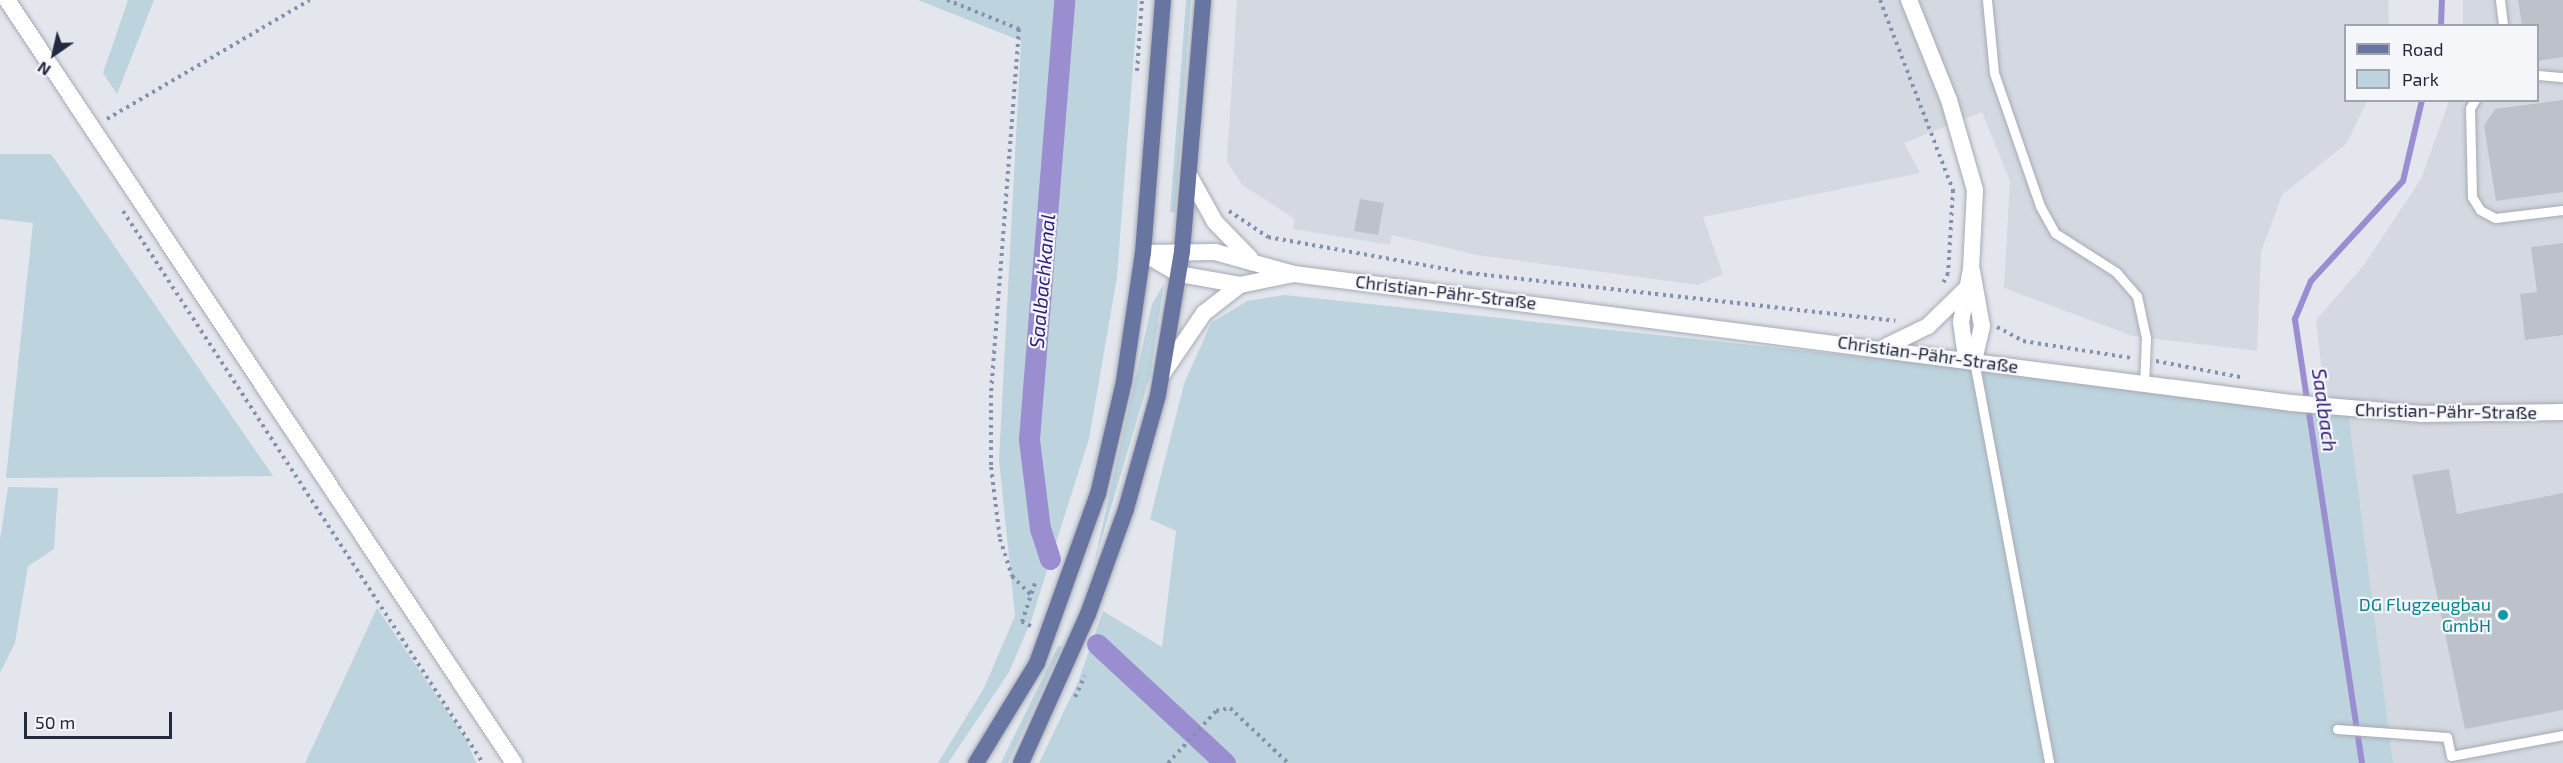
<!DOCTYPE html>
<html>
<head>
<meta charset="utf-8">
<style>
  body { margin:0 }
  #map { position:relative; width:2563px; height:763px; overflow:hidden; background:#e3e7ed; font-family:"Exo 2",sans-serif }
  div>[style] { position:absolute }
  .built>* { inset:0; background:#d4d9e1 }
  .green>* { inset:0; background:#bdd3dd }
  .stream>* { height:6px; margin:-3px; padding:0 3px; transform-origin:3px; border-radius:3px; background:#9a8dd0 }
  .canal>* { height:21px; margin:-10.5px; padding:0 10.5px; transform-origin:10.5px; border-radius:10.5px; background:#9a8dd0 }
  .building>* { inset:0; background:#bcc1ca }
  .path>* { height:4px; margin-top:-2px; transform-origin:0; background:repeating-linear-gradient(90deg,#8590af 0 3px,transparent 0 7.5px) }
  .roads { filter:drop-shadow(0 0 2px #a6aab5) drop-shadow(0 0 2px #a6aab5) }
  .service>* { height:9px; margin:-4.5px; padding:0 4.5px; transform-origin:4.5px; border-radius:4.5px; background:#fff }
  .minor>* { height:16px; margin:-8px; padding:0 8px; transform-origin:8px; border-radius:8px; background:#fff }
  .secondary>* { height:16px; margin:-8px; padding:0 8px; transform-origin:8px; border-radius:8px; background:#fff }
  .primary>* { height:16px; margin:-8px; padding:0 8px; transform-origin:8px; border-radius:8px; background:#6975a1 }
  .dots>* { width:16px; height:16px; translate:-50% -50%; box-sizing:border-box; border:3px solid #f4f6f9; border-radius:50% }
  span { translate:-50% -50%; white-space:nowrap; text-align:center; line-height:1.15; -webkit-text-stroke:4.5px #f4f6f9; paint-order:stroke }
  .street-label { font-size:18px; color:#23293e }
  .culture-label { font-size:18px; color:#0d838f }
  .right { translate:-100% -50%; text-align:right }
  .water-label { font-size:20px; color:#311e79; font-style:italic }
  .legend { position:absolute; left:2344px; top:24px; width:195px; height:78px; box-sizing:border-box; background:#f4f6f9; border:2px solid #a0a4ae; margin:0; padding:8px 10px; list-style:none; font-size:18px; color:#23293e }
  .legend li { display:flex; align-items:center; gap:12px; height:30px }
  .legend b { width:30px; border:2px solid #a0a4ae }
  .north { position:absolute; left:24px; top:24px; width:60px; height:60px; -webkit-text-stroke:4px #f4f6f9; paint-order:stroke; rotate:214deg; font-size:16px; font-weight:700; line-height:24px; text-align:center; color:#23293e }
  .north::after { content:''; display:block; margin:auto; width:21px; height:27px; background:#23293e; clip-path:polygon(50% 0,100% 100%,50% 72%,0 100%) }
  .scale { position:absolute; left:24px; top:712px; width:148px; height:27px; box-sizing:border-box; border:3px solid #23293e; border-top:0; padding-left:8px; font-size:18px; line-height:21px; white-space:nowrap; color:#23293e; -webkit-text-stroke:4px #f4f6f9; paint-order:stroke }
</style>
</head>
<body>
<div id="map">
  <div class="built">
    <div style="clip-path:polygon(1237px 0,2388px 0,2389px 25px,2346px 26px,2346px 100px,2367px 101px,2347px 143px,2282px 195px,2261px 252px,2257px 351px,2133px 336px,2004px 288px,2010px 181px,1982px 112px,1904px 143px,1920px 173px,1703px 217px,1723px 274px,1698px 285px,1477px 255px,1392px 235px,1390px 245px,1293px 229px,1295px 219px,1242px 185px,1227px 161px)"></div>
    <div style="clip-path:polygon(2463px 0,2563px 0,2563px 763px,2393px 763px,2348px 409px,2326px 406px,2316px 320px,2364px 265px,2421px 179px,2449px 101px,2538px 100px,2538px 26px,2463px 25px)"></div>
  </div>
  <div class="green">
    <div style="clip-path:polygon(128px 0,154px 0,117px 94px,103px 73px)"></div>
    <div style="clip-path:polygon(918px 0,1138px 0,1117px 277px,1089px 439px,1031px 621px,1009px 672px,948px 763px,938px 763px,984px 688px,1015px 616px,999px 460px,1021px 41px)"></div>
    <div style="clip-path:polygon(1186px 0,1191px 0,1175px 213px,1170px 212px)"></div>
    <div style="clip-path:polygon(0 154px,51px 154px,273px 476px,6px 478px,33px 223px,0 219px)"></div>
    <div style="clip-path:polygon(1164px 284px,1150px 376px,1094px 564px,1152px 304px)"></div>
    <div style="clip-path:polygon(1285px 295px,2348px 409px,2393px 763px,1039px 763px,1078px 682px,1103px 611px,1162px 647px,1176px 531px,1150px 519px,1184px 384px,1211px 323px,1247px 301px)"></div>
    <div style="clip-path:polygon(8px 487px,58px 488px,54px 549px,28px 566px,15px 643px,0 673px,0 540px)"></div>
    <div style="clip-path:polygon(377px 608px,466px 739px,476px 763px,305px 763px)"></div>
    <div style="clip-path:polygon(1058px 646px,1062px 647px,1015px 748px,1008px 763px,1001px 763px)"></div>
  </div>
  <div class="stream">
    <div style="left:2441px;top:26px;width:26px;rotate:-88deg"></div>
    <div style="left:2362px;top:763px;width:449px;rotate:-98.6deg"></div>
    <div style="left:2295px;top:319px;width:41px;rotate:-67.2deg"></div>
    <div style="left:2311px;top:281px;width:136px;rotate:-47.4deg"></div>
    <div style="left:2403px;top:181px;width:83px;rotate:-76.8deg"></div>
  </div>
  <div class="canal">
    <div style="left:1050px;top:559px;width:32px;rotate:-108deg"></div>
    <div style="left:1040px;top:529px;width:91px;rotate:-97deg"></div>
    <div style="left:1029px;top:439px;width:440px;rotate:-85.4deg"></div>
    <div style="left:1097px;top:644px;width:175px;rotate:42.9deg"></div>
  </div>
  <div class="building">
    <div style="clip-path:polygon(2518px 0,2563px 0,2563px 57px,2538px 61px,2538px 26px,2522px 26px)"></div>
    <div style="clip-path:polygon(2563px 100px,2563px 192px,2496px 201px,2484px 126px,2495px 109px)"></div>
    <div style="clip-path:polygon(1360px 199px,1384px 203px,1378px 235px,1354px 231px)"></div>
    <div style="clip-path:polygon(2563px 243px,2563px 335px,2525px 340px,2520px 294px,2537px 292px,2531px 247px)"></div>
    <div style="clip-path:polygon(2449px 469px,2457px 514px,2563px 493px,2563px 710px,2465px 729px,2412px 475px)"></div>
  </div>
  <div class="path">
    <div style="left:947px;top:0;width:78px;rotate:21.9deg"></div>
    <div style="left:1019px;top:29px;width:367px;rotate:94.4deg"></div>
    <div style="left:991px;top:395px;width:72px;rotate:90deg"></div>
    <div style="left:991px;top:467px;width:73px;rotate:82.9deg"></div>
    <div style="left:1000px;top:539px;width:39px;rotate:72deg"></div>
    <div style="left:1012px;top:576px;width:27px;rotate:45deg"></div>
    <div style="left:1880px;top:0;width:204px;rotate:69deg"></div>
    <div style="left:1953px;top:190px;width:83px;rotate:93.4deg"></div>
    <div style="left:1948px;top:273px;width:14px;rotate:115deg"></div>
    <div style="left:1137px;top:71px;width:71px;rotate:-86deg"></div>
    <div style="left:107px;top:119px;width:235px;rotate:-30.4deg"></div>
    <div style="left:123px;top:211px;width:659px;rotate:56.89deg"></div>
    <div style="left:1229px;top:211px;width:47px;rotate:33.7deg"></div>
    <div style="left:1268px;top:237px;width:204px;rotate:10.2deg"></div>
    <div style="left:1469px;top:273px;width:429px;rotate:6.4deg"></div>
    <div style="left:1997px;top:327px;width:30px;rotate:28deg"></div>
    <div style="left:2023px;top:341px;width:109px;rotate:8.9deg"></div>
    <div style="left:2156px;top:361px;width:86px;rotate:10.8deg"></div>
    <div style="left:1031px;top:626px;width:10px;rotate:-156deg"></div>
    <div style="left:1022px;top:622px;width:41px;rotate:-71.6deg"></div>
    <div style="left:1075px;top:697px;width:23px;rotate:-65deg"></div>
    <div style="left:1168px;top:763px;width:71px;rotate:-47.3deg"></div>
    <div style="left:1216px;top:711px;width:14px;rotate:-12deg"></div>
    <div style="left:1230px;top:708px;width:80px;rotate:43.5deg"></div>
  </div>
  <div class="roads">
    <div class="service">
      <div style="left:1987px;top:0;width:73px;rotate:84.5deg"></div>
      <div style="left:1994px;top:73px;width:141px;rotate:70.9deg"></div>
      <div style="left:2040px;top:206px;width:31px;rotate:61deg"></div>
      <div style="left:2055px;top:233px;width:72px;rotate:32.6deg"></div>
      <div style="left:2116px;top:272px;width:32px;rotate:49deg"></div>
      <div style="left:2137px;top:296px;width:43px;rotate:77.9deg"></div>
      <div style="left:2146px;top:338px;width:47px;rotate:92.4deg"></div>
      <div style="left:2500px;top:0;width:26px;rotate:83deg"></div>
      <div style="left:2538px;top:75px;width:25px;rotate:5deg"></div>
      <div style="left:2475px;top:100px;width:9px;rotate:122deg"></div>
      <div style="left:2470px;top:108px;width:89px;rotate:88.7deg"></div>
      <div style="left:2472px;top:197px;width:15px;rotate:58deg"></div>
      <div style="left:2480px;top:210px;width:17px;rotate:28deg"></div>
      <div style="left:2495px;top:218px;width:68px;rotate:-6.7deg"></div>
      <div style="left:1974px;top:361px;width:409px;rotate:79.4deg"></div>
      <div style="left:2337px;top:729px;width:110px;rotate:4.2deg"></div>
      <div style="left:2447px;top:737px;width:19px;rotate:78deg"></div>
      <div style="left:2451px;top:756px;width:114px;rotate:-10.6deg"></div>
    </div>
    <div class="minor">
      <div style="left:1909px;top:0;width:108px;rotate:68.2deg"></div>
      <div style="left:1949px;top:100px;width:94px;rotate:73.9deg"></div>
      <div style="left:1975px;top:190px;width:79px;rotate:92.9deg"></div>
      <div style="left:1971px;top:269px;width:54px;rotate:100.7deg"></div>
      <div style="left:1961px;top:322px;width:30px;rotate:82deg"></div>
      <div style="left:1965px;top:352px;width:13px;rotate:45deg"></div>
      <div style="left:1190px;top:177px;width:51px;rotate:60.9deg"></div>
      <div style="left:1215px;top:222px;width:50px;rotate:45.8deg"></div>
      <div style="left:1143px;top:253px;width:72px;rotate:-0.8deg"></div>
      <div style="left:1215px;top:252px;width:82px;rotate:15.6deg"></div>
      <div style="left:1294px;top:274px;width:1005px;rotate:7.37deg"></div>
      <div style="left:2291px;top:403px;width:130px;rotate:4.8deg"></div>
      <div style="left:2421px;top:414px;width:142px;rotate:-0.8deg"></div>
      <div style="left:1143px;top:253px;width:42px;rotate:30.3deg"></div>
      <div style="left:1179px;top:274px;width:62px;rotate:10.2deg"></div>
      <div style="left:1240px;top:285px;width:54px;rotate:-11.7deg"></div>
      <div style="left:1972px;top:271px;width:56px;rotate:79.7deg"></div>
      <div style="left:1982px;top:326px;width:36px;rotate:103deg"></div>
      <div style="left:1887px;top:346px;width:46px;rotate:-26deg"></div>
      <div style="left:1928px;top:326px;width:54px;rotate:-44.3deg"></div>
      <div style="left:1163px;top:373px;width:73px;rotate:-55.7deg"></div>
      <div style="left:1204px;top:313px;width:46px;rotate:-37.9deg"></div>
    </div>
    <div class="secondary">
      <div style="left:7px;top:0;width:916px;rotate:56.4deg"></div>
    </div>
    <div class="primary">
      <div style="left:976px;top:763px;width:117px;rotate:-58.6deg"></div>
      <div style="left:1037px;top:663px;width:180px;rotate:-70.2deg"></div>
      <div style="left:1098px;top:494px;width:116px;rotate:-77deg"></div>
      <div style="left:1124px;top:381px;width:129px;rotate:-81.6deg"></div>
      <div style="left:1143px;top:253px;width:254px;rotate:-85.5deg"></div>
      <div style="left:1021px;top:763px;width:163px;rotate:-65.8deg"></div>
      <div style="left:1088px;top:614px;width:112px;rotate:-70.1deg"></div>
      <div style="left:1126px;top:509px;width:118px;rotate:-74.3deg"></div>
      <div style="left:1158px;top:395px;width:146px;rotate:-80.5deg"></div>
      <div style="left:1182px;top:251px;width:252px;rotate:-85.2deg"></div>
    </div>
  </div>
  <div class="dots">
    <div style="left:2503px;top:615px;background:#0f9aa8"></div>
  </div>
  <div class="street-label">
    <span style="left:1446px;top:292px;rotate:7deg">Christian-Pähr-Straße</span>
    <span style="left:1928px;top:354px;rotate:8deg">Christian-Pähr-Straße</span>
    <span style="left:2446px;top:411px;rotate:1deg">Christian-Pähr-Straße</span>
  </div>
  <div class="culture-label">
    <span class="right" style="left:2491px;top:615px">DG Flugzeugbau<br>GmbH</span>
  </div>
  <div class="water-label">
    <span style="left:1042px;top:281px;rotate:-85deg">Saalbachkanal</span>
    <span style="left:2325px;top:410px;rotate:82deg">Saalbach</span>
  </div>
  <ul class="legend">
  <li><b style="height:8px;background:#6975a1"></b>Road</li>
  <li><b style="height:16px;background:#bdd3dd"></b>Park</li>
  </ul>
  <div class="north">N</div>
  <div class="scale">50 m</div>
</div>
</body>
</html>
